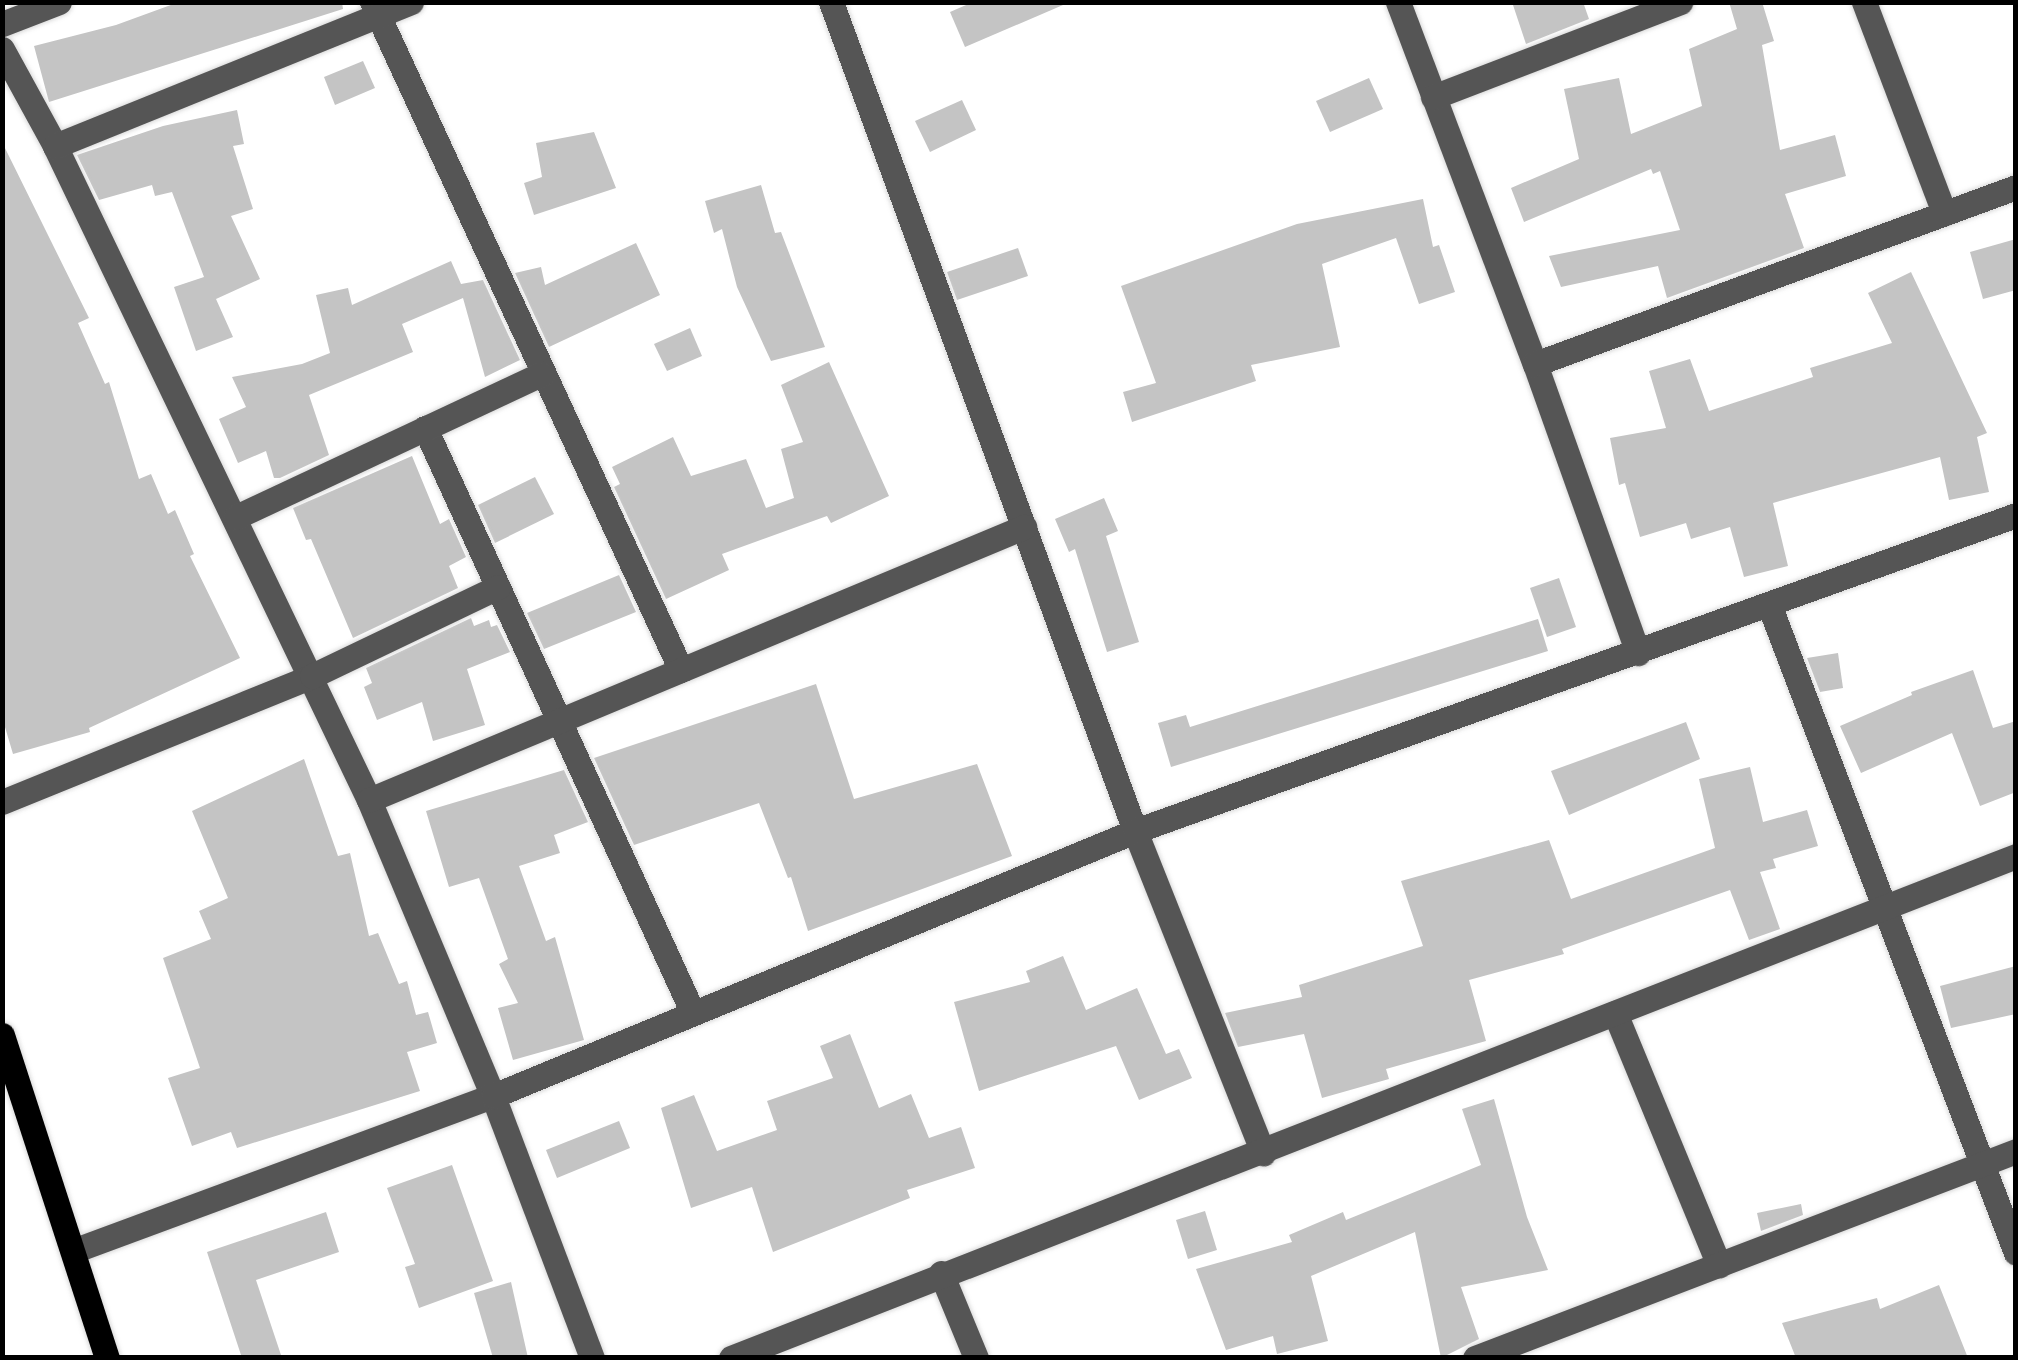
<!DOCTYPE html>
<html>
<head>
<meta charset="utf-8">
<style>
  body { margin:0 }
  #map { position:relative; width:2018px; height:1360px; overflow:hidden; background:#fff; font-family:Commissioner,sans-serif }
  div>[style] { position:absolute }
  .building>* { inset:0; background:#c4c4c4 }
  .roads { filter:drop-shadow(0 0 2px #dbdbdb) drop-shadow(0 0 2px #dbdbdb) }
  .minor>* { height:25px; margin:-12.5px; padding:0 12.5px; transform-origin:12.5px; border-radius:12.5px; background:#555 }
  .major>* { height:25px; margin:-12.5px; padding:0 12.5px; transform-origin:12.5px; border-radius:12.5px; background:#000 }
  span { translate:-50% -50%; white-space:nowrap; text-align:center; line-height:1.15; -webkit-text-stroke:8px #fff; paint-order:stroke }
  .frame { position:absolute; inset:0; border:5px solid #000; pointer-events:none }
</style>
</head>
<body>
<div id="map">
  <div class="building">
    <div style="clip-path:polygon(179px 2px,342px 2px,343px 9px,49px 102px,34px 46px,116px 25px)"></div>
    <div style="clip-path:polygon(973px 2px,1070px 2px,965px 47px,950px 12px)"></div>
    <div style="clip-path:polygon(1512px 2px,1583px 2px,1589px 19px,1526px 44px)"></div>
    <div style="clip-path:polygon(1729px 2px,1762px 2px,1774px 41px,1762px 45px,1780px 150px,1835px 135px,1846px 176px,1785px 194px,1804px 248px,1667px 298px,1658px 266px,1561px 287px,1549px 256px,1680px 230px,1660px 171px,1653px 174px,1651px 169px,1524px 222px,1511px 188px,1579px 159px,1564px 89px,1619px 78px,1631px 134px,1702px 106px,1689px 49px,1737px 29px)"></div>
    <div style="clip-path:polygon(363px 61px,375px 88px,335px 105px,324px 77px)"></div>
    <div style="clip-path:polygon(1369px 78px,1383px 109px,1330px 132px,1316px 101px)"></div>
    <div style="clip-path:polygon(962px 100px,976px 130px,930px 152px,915px 121px)"></div>
    <div style="clip-path:polygon(237px 110px,244px 144px,233px 146px,253px 209px,231px 216px,260px 279px,216px 299px,233px 337px,196px 351px,174px 287px,204px 277px,172px 192px,155px 196px,152px 185px,99px 200px,77px 155px,163px 126px)"></div>
    <div style="clip-path:polygon(594px 132px,616px 188px,534px 215px,524px 183px,542px 177px,536px 143px)"></div>
    <div style="clip-path:polygon(2px 142px,89px 318px,78px 323px,105px 384px,109px 382px,139px 479px,151px 474px,168px 514px,175px 510px,194px 554px,190px 556px,240px 658px,89px 728px,90px 732px,13px 754px,2px 717px)"></div>
    <div style="clip-path:polygon(761px 185px,775px 233px,781px 232px,825px 347px,771px 361px,737px 287px,722px 229px,714px 233px,705px 201px)"></div>
    <div style="clip-path:polygon(1423px 199px,1433px 247px,1439px 245px,1455px 292px,1419px 304px,1396px 238px,1322px 264px,1340px 347px,1251px 365px,1256px 381px,1132px 422px,1123px 392px,1156px 383px,1121px 286px,1297px 224px)"></div>
    <div style="clip-path:polygon(2016px 239px,2016px 290px,1983px 299px,1970px 252px)"></div>
    <div style="clip-path:polygon(636px 243px,660px 295px,549px 347px,515px 273px,541px 267px,545px 285px)"></div>
    <div style="clip-path:polygon(1018px 248px,1028px 276px,957px 300px,947px 272px)"></div>
    <div style="clip-path:polygon(451px 261px,461px 284px,483px 280px,520px 360px,485px 377px,463px 298px,402px 324px,413px 352px,309px 395px,329px 455px,280px 478px,274px 478px,266px 451px,238px 463px,219px 419px,246px 407px,232px 377px,302px 364px,330px 353px,316px 295px,348px 288px,352px 305px)"></div>
    <div style="clip-path:polygon(1911px 272px,1987px 433px,1977px 437px,1989px 492px,1949px 500px,1940px 457px,1773px 503px,1788px 566px,1744px 577px,1730px 527px,1691px 539px,1686px 523px,1640px 537px,1625px 483px,1619px 485px,1610px 438px,1666px 428px,1649px 371px,1690px 359px,1709px 411px,1813px 377px,1810px 368px,1892px 343px,1868px 293px)"></div>
    <div style="clip-path:polygon(690px 328px,702px 356px,667px 371px,654px 344px)"></div>
    <div style="clip-path:polygon(829px 362px,889px 496px,831px 523px,827px 516px,722px 554px,729px 570px,666px 599px,614px 487px,620px 484px,612px 467px,673px 437px,691px 476px,746px 459px,766px 508px,794px 498px,781px 449px,803px 442px,781px 385px)"></div>
    <div style="clip-path:polygon(412px 456px,440px 524px,449px 519px,466px 557px,449px 566px,458px 588px,353px 638px,311px 539px,306px 540px,293px 508px)"></div>
    <div style="clip-path:polygon(535px 477px,554px 514px,495px 543px,478px 505px)"></div>
    <div style="clip-path:polygon(1104px 498px,1118px 531px,1106px 536px,1139px 642px,1107px 652px,1075px 549px,1069px 552px,1055px 519px)"></div>
    <div style="clip-path:polygon(619px 575px,636px 612px,544px 649px,527px 613px)"></div>
    <div style="clip-path:polygon(1559px 578px,1576px 627px,1547px 637px,1530px 588px)"></div>
    <div style="clip-path:polygon(471px 618px,474px 626px,489px 620px,491px 627px,497px 625px,510px 652px,467px 669px,485px 725px,433px 741px,422px 702px,377px 720px,364px 687px,372px 683px,366px 668px)"></div>
    <div style="clip-path:polygon(1538px 619px,1548px 651px,1171px 767px,1158px 723px,1186px 715px,1190px 727px)"></div>
    <div style="clip-path:polygon(1838px 653px,1843px 688px,1820px 692px,1807px 658px)"></div>
    <div style="clip-path:polygon(1973px 670px,1993px 728px,2016px 721px,2016px 792px,1980px 806px,1952px 733px,1861px 773px,1840px 726px,1912px 695px,1911px 692px)"></div>
    <div style="clip-path:polygon(816px 684px,854px 799px,977px 764px,1012px 856px,808px 931px,791px 877px,788px 878px,759px 803px,634px 845px,594px 758px)"></div>
    <div style="clip-path:polygon(1686px 722px,1700px 759px,1569px 815px,1551px 771px)"></div>
    <div style="clip-path:polygon(304px 759px,338px 856px,350px 853px,369px 936px,378px 933px,399px 984px,407px 981px,416px 1015px,428px 1012px,437px 1043px,407px 1052px,420px 1091px,237px 1148px,231px 1132px,192px 1146px,168px 1078px,200px 1068px,163px 958px,211px 939px,199px 911px,228px 898px,192px 811px)"></div>
    <div style="clip-path:polygon(1750px 767px,1763px 822px,1807px 810px,1818px 846px,1773px 859px,1776px 868px,1760px 872px,1780px 929px,1749px 940px,1730px 890px,1562px 949px,1564px 954px,1469px 980px,1486px 1041px,1386px 1069px,1389px 1079px,1322px 1098px,1304px 1034px,1238px 1047px,1225px 1013px,1302px 997px,1299px 985px,1423px 946px,1401px 881px,1549px 840px,1571px 899px,1715px 848px,1699px 779px)"></div>
    <div style="clip-path:polygon(564px 770px,588px 822px,554px 835px,560px 853px,519px 866px,546px 941px,555px 937px,584px 1040px,513px 1060px,498px 1008px,518px 1003px,499px 964px,508px 959px,479px 878px,449px 887px,426px 811px)"></div>
    <div style="clip-path:polygon(1063px 956px,1086px 1010px,1137px 988px,1166px 1054px,1179px 1049px,1192px 1078px,1139px 1100px,1116px 1046px,979px 1091px,954px 1002px,1030px 982px,1026px 971px)"></div>
    <div style="clip-path:polygon(2016px 966px,2016px 1014px,1951px 1028px,1940px 986px)"></div>
    <div style="clip-path:polygon(850px 1034px,879px 1108px,911px 1094px,929px 1138px,961px 1127px,975px 1168px,907px 1190px,910px 1198px,773px 1252px,752px 1187px,691px 1208px,661px 1108px,694px 1095px,717px 1151px,777px 1130px,767px 1101px,833px 1078px,820px 1046px)"></div>
    <div style="clip-path:polygon(1494px 1099px,1527px 1217px,1548px 1270px,1461px 1287px,1479px 1339px,1441px 1358px,1415px 1232px,1311px 1276px,1328px 1341px,1277px 1354px,1273px 1336px,1226px 1350px,1196px 1269px,1292px 1242px,1289px 1235px,1343px 1212px,1346px 1220px,1481px 1165px,1462px 1109px)"></div>
    <div style="clip-path:polygon(619px 1121px,630px 1148px,557px 1178px,546px 1150px)"></div>
    <div style="clip-path:polygon(452px 1165px,493px 1281px,419px 1308px,405px 1267px,415px 1264px,387px 1188px)"></div>
    <div style="clip-path:polygon(1801px 1204px,1803px 1215px,1761px 1231px,1757px 1213px)"></div>
    <div style="clip-path:polygon(1205px 1211px,1217px 1250px,1188px 1259px,1176px 1220px)"></div>
    <div style="clip-path:polygon(326px 1212px,339px 1252px,256px 1280px,282px 1358px,242px 1358px,207px 1252px)"></div>
    <div style="clip-path:polygon(511px 1282px,528px 1358px,493px 1358px,474px 1293px)"></div>
    <div style="clip-path:polygon(1939px 1285px,1968px 1358px,1796px 1358px,1782px 1323px,1877px 1298px,1880px 1309px)"></div>
  </div>
  <div class="roads">
    <div class="minor">
      <div style="left:372px;top:2px;width:736px;rotate:65.18deg"></div>
      <div style="left:831px;top:2px;width:883px;rotate:69.86deg"></div>
      <div style="left:1135px;top:831px;width:347px;rotate:68.3deg"></div>
      <div style="left:1398px;top:2px;width:387px;rotate:69.3deg"></div>
      <div style="left:1535px;top:364px;width:307px;rotate:70.4deg"></div>
      <div style="left:1864px;top:2px;width:226px;rotate:69.2deg"></div>
      <div style="left:2px;top:24px;width:61px;rotate:-21.1deg"></div>
      <div style="left:2px;top:49px;width:111px;rotate:61.3deg"></div>
      <div style="left:55px;top:146px;width:725px;rotate:64.35deg"></div>
      <div style="left:369px;top:800px;width:321px;rotate:67.3deg"></div>
      <div style="left:493px;top:1096px;width:280px;rotate:69.3deg"></div>
      <div style="left:1433px;top:97px;width:265px;rotate:-21deg"></div>
      <div style="left:55px;top:146px;width:384px;rotate:-22deg"></div>
      <div style="left:1535px;top:364px;width:513px;rotate:-20.2deg"></div>
      <div style="left:425px;top:428px;width:643px;rotate:65.39deg"></div>
      <div style="left:236px;top:517px;width:337px;rotate:-25.1deg"></div>
      <div style="left:1770px;top:607px;width:691px;rotate:69.15deg"></div>
      <div style="left:369px;top:800px;width:710px;rotate:-22.63deg"></div>
      <div style="left:2px;top:802px;width:335px;rotate:-22.1deg"></div>
      <div style="left:312px;top:676px;width:206px;rotate:-25.6deg"></div>
      <div style="left:1615px;top:1013px;width:273px;rotate:67.6deg"></div>
      <div style="left:73px;top:1251px;width:448px;rotate:-20.3deg"></div>
      <div style="left:493px;top:1096px;width:695px;rotate:-22.43deg"></div>
      <div style="left:1135px;top:831px;width:936px;rotate:-19.73deg"></div>
      <div style="left:941px;top:1273px;width:92px;rotate:67.6deg"></div>
      <div style="left:731px;top:1358px;width:1380px;rotate:-21.34deg"></div>
      <div style="left:1475px;top:1358px;width:579px;rotate:-20.94deg"></div>
    </div>
    <div class="major">
      <div style="left:2px;top:1035px;width:340px;rotate:72deg"></div>
    </div>
  </div>
  <div class="frame"></div>
</div>
</body>
</html>
